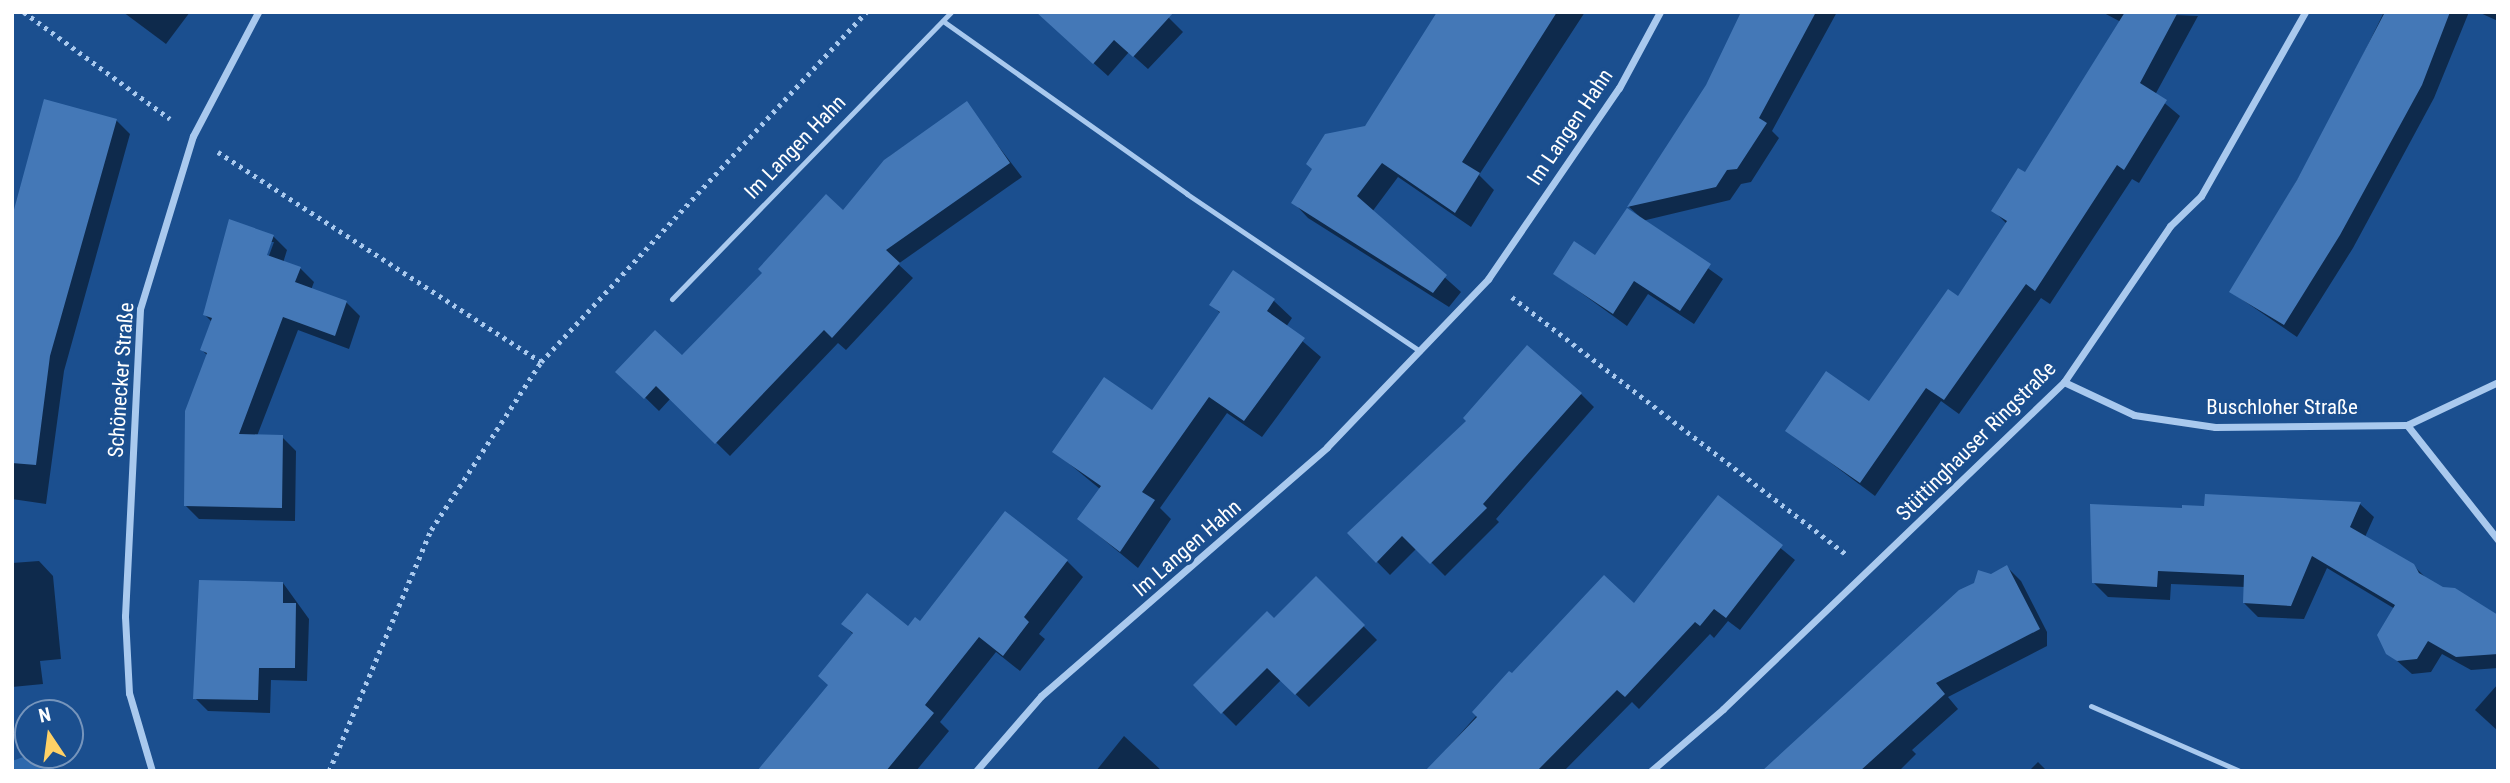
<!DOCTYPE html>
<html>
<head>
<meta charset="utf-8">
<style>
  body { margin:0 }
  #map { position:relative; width:2510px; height:783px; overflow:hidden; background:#1b4f8f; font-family:"Roboto Condensed",sans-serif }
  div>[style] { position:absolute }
  .green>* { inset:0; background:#2e69ad }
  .shadow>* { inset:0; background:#0007 }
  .building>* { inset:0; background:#4478b7 }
  .path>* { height:4.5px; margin-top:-2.25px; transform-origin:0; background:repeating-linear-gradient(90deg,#a9c9ee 0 3.5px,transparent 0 8.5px) }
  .service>* { height:5px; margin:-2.5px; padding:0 2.5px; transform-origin:2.5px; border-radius:2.5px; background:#a9c9ee }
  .minor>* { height:7px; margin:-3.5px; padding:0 3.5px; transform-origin:3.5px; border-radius:3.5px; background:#a9c9ee }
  span { translate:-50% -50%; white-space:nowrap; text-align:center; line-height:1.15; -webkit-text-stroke:7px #1b4f8f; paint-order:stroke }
  .street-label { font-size:21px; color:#fff }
  .frame { position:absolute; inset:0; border:14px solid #fff; pointer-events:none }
  .north { position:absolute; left:14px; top:699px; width:70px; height:70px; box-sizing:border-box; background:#1b4f8f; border:2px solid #7695bc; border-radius:50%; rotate:347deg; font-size:19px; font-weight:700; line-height:28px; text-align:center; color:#fff }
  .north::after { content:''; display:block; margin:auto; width:24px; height:32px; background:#ffd166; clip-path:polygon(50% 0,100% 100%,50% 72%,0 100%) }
</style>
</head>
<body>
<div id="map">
  <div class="green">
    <div style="clip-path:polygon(29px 755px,48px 755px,55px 771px,12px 771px,12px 761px)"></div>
  </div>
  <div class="shadow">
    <div style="clip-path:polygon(123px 12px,190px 12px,166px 44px)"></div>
    <div style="clip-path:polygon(1474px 12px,1585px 12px,1479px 175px,1494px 190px,1471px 227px,1398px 177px,1372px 212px,1461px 292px,1449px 307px,1308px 218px,1293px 202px)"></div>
    <div style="clip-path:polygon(1746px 12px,1837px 12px,1772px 131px,1779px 138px,1751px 182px,1741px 184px,1730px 200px,1642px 221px,1723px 279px,1694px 324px,1648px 294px,1627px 326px,1555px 274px,1596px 258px,1639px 216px,1629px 207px,1707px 86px)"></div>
    <div style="clip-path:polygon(2102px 12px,2198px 16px,2155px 95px,2180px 116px,2139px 183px,2132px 179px,2050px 304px,2041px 298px,1959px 414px,1941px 401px,1875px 496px,1787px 430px,1869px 404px,1958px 299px,2007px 224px,1993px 210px,2026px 175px,2121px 22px)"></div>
    <div style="clip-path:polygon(2384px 12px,2469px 12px,2434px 98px,2353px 248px,2297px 337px,2231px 292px,2325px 133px)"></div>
    <div style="clip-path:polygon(2478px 12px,2498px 12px,2498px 21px)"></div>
    <div style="clip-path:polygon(1167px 16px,1183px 32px,1148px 69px,1129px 52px,1108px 76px,1069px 41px)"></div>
    <div style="clip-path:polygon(966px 104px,1022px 177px,898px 264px,913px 278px,846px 350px,838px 343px,730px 456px,671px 398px,659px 411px,618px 371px,682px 358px,843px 213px,890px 156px)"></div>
    <div style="clip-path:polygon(116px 120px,130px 134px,64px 371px,46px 504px,12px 499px,12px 224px)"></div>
    <div style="clip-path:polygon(evenodd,273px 236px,287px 250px,283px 263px,300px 268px,314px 282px,311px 290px,346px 302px,360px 316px,349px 349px,298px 330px,257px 436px,282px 437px,296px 451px,295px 521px,199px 519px,185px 505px,208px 356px,202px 350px,212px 322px,205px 315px,273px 236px,270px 242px,274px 242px,266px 264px,262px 263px,270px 242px)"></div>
    <div style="clip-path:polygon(1233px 273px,1274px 301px,1292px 318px,1286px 327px,1321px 357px,1262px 437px,1227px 413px,1160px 508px,1171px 519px,1138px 568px,1079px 519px,1100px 489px,1055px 452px,1152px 413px,1221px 314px,1212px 305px)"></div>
    <div style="clip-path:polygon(1581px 394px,1594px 407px,1496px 519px,1499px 522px,1445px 576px,1417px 548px,1390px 575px,1349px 533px)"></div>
    <div style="clip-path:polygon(2206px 496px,2360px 504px,2374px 517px,2365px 537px,2413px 565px,2428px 580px,2498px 617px,2498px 668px,2471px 670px,2442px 654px,2431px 672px,2412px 674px,2388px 653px,2395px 609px,2327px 568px,2304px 619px,2258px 617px,2244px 603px,2245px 587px,2171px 584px,2170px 600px,2108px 597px,2094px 583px,2184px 510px,2206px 508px)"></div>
    <div style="clip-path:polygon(1719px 497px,1795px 560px,1740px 630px,1728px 621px,1714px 638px,1710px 634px,1639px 709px,1632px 702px,1564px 771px,1427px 771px,1512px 676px,1634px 605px)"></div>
    <div style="clip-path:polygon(39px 561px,53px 576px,61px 659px,40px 661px,43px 684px,12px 687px,12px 563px)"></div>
    <div style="clip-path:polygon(1067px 561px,1083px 577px,1039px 634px,1045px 639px,1020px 671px,996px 652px,940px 722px,949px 731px,916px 771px,760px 771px,830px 686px,854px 635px,843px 624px,908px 629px)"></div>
    <div style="clip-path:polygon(2007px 567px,2021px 581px,2047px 632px,2047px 646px,1948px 697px,1958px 709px,1912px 750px,1916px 754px,1899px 771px,1764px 771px,1991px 576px)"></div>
    <div style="clip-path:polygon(1316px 578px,1377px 640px,1309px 707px,1281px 680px,1236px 726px,1195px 685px,1274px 620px)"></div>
    <div style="clip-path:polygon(283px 583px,309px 619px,307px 681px,271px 680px,270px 713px,208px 711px,195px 698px)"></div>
    <div style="clip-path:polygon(2498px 684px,2498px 731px,2475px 710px)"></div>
    <div style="clip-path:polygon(1124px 736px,1162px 771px,1096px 771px)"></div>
    <div style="clip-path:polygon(2038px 762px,2047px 771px,2029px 771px)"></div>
  </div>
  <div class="building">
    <div style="clip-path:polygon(1036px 12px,1174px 12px,1133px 57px,1114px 40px,1093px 64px)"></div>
    <div style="clip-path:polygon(1437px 12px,1557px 12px,1462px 162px,1480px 173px,1455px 213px,1382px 163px,1357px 196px,1447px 275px,1433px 293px,1291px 203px,1312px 169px,1306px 164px,1325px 134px,1365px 126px)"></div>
    <div style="clip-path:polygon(1741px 12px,1816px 12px,1759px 118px,1767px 123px,1737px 169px,1727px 170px,1716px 187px,1627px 207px,1706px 85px)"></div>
    <div style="clip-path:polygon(2125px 12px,2178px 12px,2140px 83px,2167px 100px,2124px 170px,2117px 165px,2035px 291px,2026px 284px,1944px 400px,1926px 388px,1860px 483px,1785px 431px,1826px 371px,1869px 401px,1948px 289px,1958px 296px,2007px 221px,1991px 211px,2018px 168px,2025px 172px)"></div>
    <div style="clip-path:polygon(2385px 12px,2450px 12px,2422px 85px,2340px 235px,2284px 325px,2229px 292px,2297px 180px)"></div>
    <div style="clip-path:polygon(44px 99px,117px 119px,50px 356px,36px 465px,12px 463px,12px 217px)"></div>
    <div style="clip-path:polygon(967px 101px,1010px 163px,886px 250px,900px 263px,832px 338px,824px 330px,715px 444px,656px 386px,644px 399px,615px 372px,655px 330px,682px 355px,762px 273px,758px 269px,826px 194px,843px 210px,884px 160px)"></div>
    <div style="clip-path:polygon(1627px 208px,1711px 264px,1680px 311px,1634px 281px,1613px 314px,1553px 274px,1574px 241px,1595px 255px)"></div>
    <div style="clip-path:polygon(229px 219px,274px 235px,267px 255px,301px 267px,295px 282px,347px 301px,335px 336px,283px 317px,239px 434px,283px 435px,282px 508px,184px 506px,185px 411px,207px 353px,200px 350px,212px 318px,203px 315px)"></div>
    <div style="clip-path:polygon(1233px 270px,1275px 299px,1267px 311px,1305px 338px,1244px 421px,1209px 397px,1142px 492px,1155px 500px,1120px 552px,1077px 519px,1101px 486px,1052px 452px,1104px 377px,1152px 410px,1220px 312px,1209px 305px)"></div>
    <div style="clip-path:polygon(1527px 345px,1582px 393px,1483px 504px,1487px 508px,1430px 564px,1402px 536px,1376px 563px,1347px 533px,1466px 421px,1463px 418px)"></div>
    <div style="clip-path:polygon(2205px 494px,2361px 502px,2350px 527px,2414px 564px,2419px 573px,2443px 587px,2455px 588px,2498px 615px,2498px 654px,2456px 657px,2428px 641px,2417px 659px,2397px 661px,2386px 654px,2377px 635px,2395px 605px,2312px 556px,2291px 606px,2243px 603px,2244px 575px,2158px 571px,2157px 587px,2092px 583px,2090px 504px,2182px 508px,2182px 505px,2204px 506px)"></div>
    <div style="clip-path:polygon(1718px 495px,1783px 545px,1726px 618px,1714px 609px,1700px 626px,1695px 622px,1625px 697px,1617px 690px,1537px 771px,1425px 771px,1477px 717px,1472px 712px,1509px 671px,1512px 673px,1604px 575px,1634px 603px)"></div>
    <div style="clip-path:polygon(1005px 511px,1068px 560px,1024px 617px,1029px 622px,1003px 656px,979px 637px,925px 705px,934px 713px,886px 771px,757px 771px,828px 685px,818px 676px,853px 633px,841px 624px,867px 593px,908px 626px,915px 617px,920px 621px)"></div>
    <div style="clip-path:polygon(2007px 565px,2040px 629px,1936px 683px,1945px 694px,1860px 771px,1762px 771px,1959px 590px,1974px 583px,1978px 570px,1991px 574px)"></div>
    <div style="clip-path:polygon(1316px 576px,1365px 625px,1295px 695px,1267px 668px,1221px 714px,1193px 685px,1267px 611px,1274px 618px)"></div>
    <div style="clip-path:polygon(199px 580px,283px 582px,283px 603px,296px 603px,295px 668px,259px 668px,258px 700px,193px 699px)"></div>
  </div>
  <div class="path">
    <div style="left:24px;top:12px;width:181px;rotate:36.2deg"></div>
    <div style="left:218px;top:152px;width:385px;rotate:33deg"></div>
    <div style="left:1512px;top:297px;width:421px;rotate:37.6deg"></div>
    <div style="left:329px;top:771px;width:262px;rotate:-67.1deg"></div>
    <div style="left:431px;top:530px;width:201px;rotate:-56.8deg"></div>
    <div style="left:541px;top:362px;width:478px;rotate:-47.1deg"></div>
  </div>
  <div class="service">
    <div style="left:943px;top:21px;width:299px;rotate:35.3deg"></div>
    <div style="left:1187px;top:194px;width:281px;rotate:34deg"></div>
    <div style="left:672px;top:299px;width:400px;rotate:-45.8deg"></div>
    <div style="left:2091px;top:706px;width:163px;rotate:23.6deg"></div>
  </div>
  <div class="minor">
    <div style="left:2064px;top:382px;width:77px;rotate:25.2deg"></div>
    <div style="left:2134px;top:415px;width:82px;rotate:8.4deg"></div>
    <div style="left:2215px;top:427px;width:192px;rotate:-0.6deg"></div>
    <div style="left:2407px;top:425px;width:101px;rotate:-25.3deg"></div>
    <div style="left:2407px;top:425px;width:147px;rotate:51.6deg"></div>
    <div style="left:152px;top:771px;width:81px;rotate:-106.4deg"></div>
    <div style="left:129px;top:693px;width:77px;rotate:-93deg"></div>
    <div style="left:125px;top:616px;width:307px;rotate:-87.2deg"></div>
    <div style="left:140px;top:309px;width:181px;rotate:-73deg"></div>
    <div style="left:193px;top:136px;width:140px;rotate:-62.3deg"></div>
    <div style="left:976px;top:771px;width:99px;rotate:-49.1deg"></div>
    <div style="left:1041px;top:696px;width:379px;rotate:-41deg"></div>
    <div style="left:1327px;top:447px;width:233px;rotate:-46.2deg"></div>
    <div style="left:1488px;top:279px;width:232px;rotate:-55.6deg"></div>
    <div style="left:1619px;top:88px;width:86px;rotate:-61.7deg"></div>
    <div style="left:1651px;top:771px;width:95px;rotate:-40.7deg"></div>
    <div style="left:1723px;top:709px;width:472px;rotate:-43.8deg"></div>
    <div style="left:2064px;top:382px;width:189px;rotate:-55.8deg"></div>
    <div style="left:2170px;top:226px;width:43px;rotate:-44.1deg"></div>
    <div style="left:2201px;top:196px;width:211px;rotate:-60.5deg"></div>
  </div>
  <div class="street-label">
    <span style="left:1570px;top:127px;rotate:-56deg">Im Langen Hahn</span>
    <span style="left:795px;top:147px;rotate:-46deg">Im Langen Hahn</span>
    <span style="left:121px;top:380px;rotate:-86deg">Schönecker Straße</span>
    <span style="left:2282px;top:407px">Buschloher Straße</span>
    <span style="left:1976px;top:441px;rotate:-45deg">Stüttinghauser Ringstraße</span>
    <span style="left:1187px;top:548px;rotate:-41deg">Im Langen Hahn</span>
  </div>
  <div class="frame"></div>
  <div class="north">N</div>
</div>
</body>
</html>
